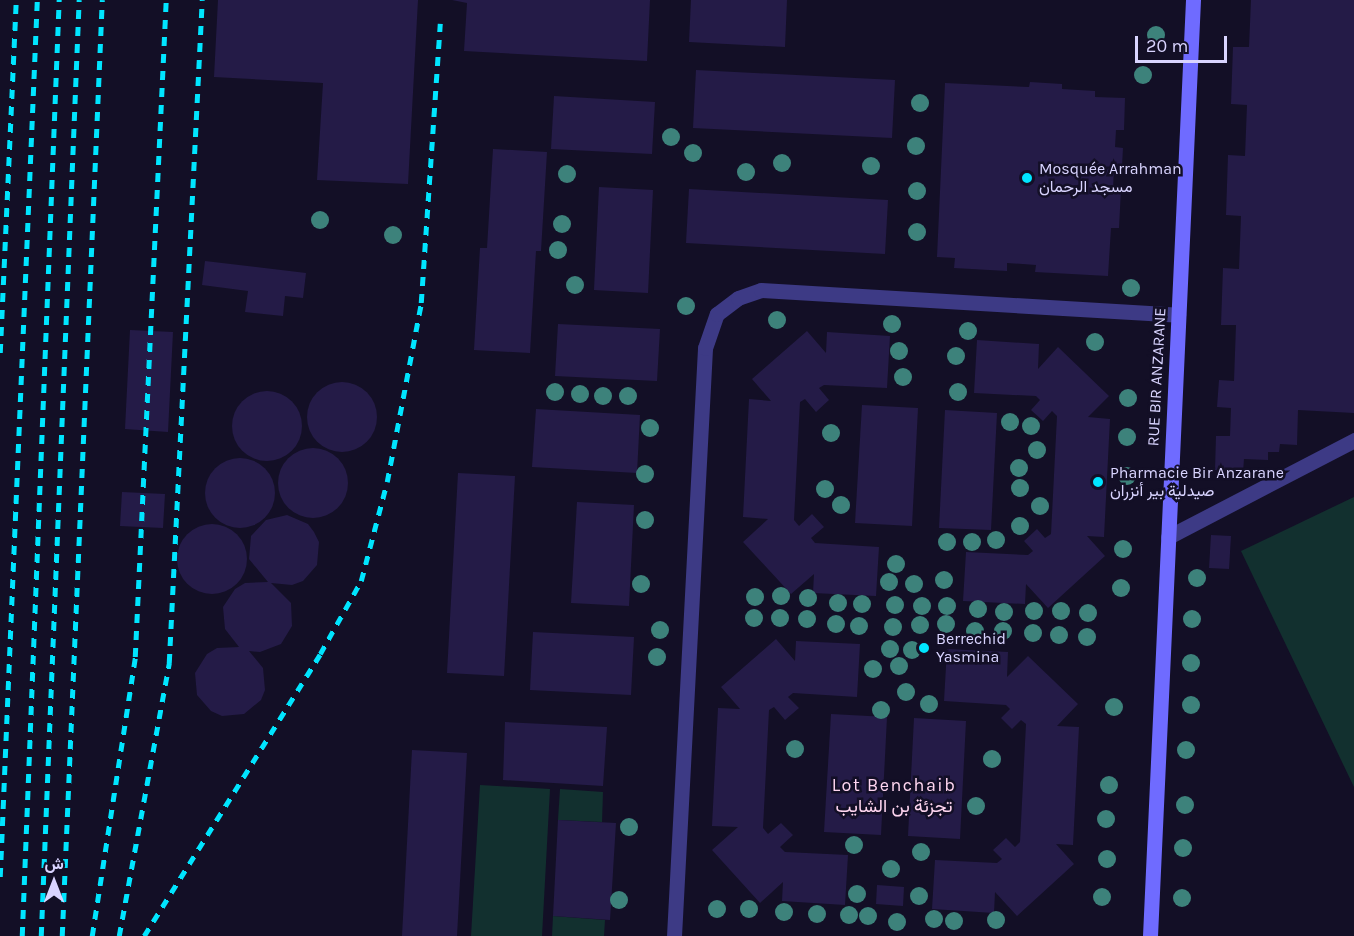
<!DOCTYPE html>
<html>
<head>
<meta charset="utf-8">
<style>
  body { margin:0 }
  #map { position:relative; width:1354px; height:936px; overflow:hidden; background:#130f26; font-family:Karla,Vazirmatn,sans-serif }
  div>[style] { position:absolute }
  .green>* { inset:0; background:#12302f }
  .building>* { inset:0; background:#241b47 }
  .round { border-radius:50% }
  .street>* { height:15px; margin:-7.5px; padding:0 7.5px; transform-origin:7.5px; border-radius:7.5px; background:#3d3a85 }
  .secondary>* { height:15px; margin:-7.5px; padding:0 7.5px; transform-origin:7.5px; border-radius:7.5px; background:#6f6bff }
  .rail>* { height:4.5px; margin-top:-2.25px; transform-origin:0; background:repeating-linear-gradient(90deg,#00e5ff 0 9px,transparent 0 17px) }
  .trees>* { width:18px; height:18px; margin:-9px; border-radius:50%; background:#3d827b }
  .dots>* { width:16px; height:16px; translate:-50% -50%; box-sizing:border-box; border:3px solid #130f26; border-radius:50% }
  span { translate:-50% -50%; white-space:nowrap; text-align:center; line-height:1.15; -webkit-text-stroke:5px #130f26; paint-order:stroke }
  .poi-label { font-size:16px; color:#d9d4ff }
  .left { translate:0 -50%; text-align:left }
  .street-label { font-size:16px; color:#d9d4ff }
  .neighbourhood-label { font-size:18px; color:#ffd6f0; letter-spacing:1.5px }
  .north { position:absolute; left:24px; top:852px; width:60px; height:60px; -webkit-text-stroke:4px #130f26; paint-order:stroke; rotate:0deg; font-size:16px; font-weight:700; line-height:24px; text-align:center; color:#d9d4ff }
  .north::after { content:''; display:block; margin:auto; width:21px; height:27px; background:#d9d4ff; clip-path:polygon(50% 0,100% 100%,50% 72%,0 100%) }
  .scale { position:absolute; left:1135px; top:36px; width:92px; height:27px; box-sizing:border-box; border:3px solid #d9d4ff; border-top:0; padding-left:8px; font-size:18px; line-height:21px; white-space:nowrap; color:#d9d4ff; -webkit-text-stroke:4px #130f26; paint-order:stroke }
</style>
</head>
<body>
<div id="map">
  <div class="green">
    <div style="clip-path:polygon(1354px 497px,1354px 787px,1241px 551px)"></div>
    <div style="clip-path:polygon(480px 785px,550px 789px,542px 936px,471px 936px)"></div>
    <div style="clip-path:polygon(560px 789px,603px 792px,602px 822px,558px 820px)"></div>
    <div style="clip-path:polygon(553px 916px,605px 920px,604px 936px,552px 936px)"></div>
  </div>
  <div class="building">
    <div style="clip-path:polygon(218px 0,418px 0,408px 184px,317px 180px,323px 83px,214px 77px)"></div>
    <div style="clip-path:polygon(452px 0,650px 0,647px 61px,464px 51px,467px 3px)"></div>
    <div style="clip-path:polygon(691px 0,787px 0,785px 47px,689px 42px)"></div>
    <div style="clip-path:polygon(1251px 0,1354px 0,1354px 413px,1298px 410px,1297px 445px,1280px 444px,1279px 452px,1268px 452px,1268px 460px,1244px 459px,1243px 472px,1215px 470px,1216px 436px,1230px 436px,1231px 408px,1217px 407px,1219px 380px,1234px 381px,1236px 325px,1221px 325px,1223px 268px,1239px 269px,1241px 216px,1226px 215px,1228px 155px,1245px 156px,1247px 105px,1231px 104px,1233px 47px,1249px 47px)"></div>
    <div style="clip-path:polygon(696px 70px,895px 80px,892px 138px,693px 128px)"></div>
    <div style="clip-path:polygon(1030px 82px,1062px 84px,1062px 89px,1095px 91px,1095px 97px,1125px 98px,1124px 130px,1116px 130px,1115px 147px,1123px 148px,1122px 166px,1114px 166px,1113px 189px,1121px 189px,1119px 228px,1111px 228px,1108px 276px,1035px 272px,1036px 265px,1007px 263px,1007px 271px,954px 268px,955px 258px,937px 257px,945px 83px,1029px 87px)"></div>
    <div style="clip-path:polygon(554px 96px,655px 102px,652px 154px,551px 149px)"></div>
    <div style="clip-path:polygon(493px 149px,547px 152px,541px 251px,536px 251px,530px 353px,474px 350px,480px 248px,487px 248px)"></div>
    <div style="clip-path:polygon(599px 187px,653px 190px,648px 293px,594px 290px)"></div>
    <div style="clip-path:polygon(689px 189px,888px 200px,885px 254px,686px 243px)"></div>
    <div style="clip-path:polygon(205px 261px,306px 273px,303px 298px,285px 296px,283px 316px,245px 312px,248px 291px,202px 285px)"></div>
    <div style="clip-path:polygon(558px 324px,660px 329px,657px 381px,555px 376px)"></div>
    <div style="clip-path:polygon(130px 330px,173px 332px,168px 432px,125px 429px)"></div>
    <div style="clip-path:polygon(807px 331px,826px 353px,827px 332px,890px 336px,887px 388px,824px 385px,819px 388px,829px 400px,816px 412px,805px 399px,800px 402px,794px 520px,799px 526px,812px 514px,824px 527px,811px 538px,815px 543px,879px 547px,876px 596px,813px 593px,814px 574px,791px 594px,743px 542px,768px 519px,743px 517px,749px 399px,771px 401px,752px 379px)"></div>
    <div style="clip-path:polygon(977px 340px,1039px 344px,1038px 369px,1058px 347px,1109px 396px,1088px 417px,1110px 419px,1104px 537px,1087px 536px,1105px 556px,1048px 608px,1026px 584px,1025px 604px,963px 601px,966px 552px,1028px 555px,1033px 551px,1024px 541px,1037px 529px,1045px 538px,1051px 534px,1057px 416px,1052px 411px,1043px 421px,1031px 410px,1040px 400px,1036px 396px,974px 393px)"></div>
    <div class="round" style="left:307px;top:382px;width:70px;height:70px"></div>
    <div class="round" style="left:232px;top:391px;width:70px;height:70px"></div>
    <div style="clip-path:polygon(862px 405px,918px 408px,912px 526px,855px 523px)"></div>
    <div style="clip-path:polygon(536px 409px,640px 415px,637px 473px,532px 467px)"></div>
    <div style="clip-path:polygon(945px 410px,997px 413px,991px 530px,939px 528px)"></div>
    <div class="round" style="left:278px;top:448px;width:70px;height:70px"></div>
    <div class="round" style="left:205px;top:458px;width:70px;height:70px"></div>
    <div style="clip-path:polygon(458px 473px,515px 476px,504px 676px,447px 673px)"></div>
    <div style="clip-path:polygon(122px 492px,165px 494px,163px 528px,120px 526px)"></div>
    <div style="clip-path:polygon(577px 502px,634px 505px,629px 606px,571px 603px)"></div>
    <div style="clip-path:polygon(287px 515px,308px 524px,314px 532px,319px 542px,317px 565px,303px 581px,292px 585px,271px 583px,291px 603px,292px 626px,281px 644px,260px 652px,249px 651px,263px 668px,265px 690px,261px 700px,244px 714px,222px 716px,211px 711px,197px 695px,195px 673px,207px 654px,217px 648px,239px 647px,225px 629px,223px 607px,235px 589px,245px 583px,268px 582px,249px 559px,251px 536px,266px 520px)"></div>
    <div class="round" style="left:177px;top:524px;width:70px;height:70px"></div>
    <div style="clip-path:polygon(1211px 535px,1231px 536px,1229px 569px,1209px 568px)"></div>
    <div style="clip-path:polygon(533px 632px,634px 637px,631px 695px,530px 690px)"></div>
    <div style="clip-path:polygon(776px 639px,795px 661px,796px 641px,860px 644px,857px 697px,793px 693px,788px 697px,799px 708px,785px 720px,774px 707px,769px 710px,763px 828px,768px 834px,781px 823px,793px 835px,780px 847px,785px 852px,848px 855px,845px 905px,782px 901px,783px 882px,760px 903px,712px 850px,738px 827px,712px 826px,718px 708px,740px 709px,721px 687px)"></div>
    <div style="clip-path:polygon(947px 649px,1008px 652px,1007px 677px,1028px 656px,1078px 704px,1057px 726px,1079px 727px,1073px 845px,1056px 844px,1074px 864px,1017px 916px,995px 892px,994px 913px,932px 909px,935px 860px,997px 863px,1002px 859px,993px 850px,1006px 838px,1015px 847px,1020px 842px,1026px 724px,1021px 720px,1012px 729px,1001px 718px,1010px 709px,1006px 705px,944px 701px)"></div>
    <div style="clip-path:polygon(831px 714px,887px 717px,881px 835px,824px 832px)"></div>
    <div style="clip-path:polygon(914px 718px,966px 721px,960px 839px,908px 836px)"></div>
    <div style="clip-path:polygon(505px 722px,607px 727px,603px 786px,503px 780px)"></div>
    <div style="clip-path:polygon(412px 750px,467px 753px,457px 936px,402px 936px)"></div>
    <div style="clip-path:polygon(558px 820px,616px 823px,610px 920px,553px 916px)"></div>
    <div style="clip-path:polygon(877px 885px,904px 887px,903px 906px,876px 904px)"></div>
  </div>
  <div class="street">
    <div style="left:1168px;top:537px;width:210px;rotate:-27.5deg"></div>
    <div style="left:674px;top:936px;width:589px;rotate:-86.98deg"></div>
    <div style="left:705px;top:348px;width:36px;rotate:-71deg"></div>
    <div style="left:717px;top:314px;width:26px;rotate:-37deg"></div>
    <div style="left:738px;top:298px;width:24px;rotate:-19deg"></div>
    <div style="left:761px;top:290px;width:418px;rotate:3.4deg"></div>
  </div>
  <div class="secondary">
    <div style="left:1150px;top:936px;width:937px;rotate:-87.37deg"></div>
  </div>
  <div class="rail">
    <div style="left:0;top:353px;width:353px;rotate:-87.4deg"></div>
    <div style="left:0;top:877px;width:878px;rotate:-87.58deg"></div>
    <div style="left:22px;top:936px;width:937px;rotate:-87.74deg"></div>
    <div style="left:41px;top:936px;width:937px;rotate:-87.68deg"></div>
    <div style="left:62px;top:936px;width:937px;rotate:-87.55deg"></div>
    <div style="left:92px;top:936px;width:282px;rotate:-81.2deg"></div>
    <div style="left:135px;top:657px;width:658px;rotate:-87.3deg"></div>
    <div style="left:119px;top:936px;width:278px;rotate:-79.6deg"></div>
    <div style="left:169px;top:663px;width:664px;rotate:-87.15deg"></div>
    <div style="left:144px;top:936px;width:332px;rotate:-58deg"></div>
    <div style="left:320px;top:654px;width:84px;rotate:-60.7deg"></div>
    <div style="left:361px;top:581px;width:102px;rotate:-75.3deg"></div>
    <div style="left:387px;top:482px;width:182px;rotate:-79.2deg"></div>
    <div style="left:421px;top:303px;width:280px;rotate:-86.1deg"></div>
  </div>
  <div class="trees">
    <div style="left:1156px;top:35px"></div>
    <div style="left:1143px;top:75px"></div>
    <div style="left:920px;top:103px"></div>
    <div style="left:671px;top:137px"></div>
    <div style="left:916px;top:146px"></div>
    <div style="left:693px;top:153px"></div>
    <div style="left:782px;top:163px"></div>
    <div style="left:871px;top:166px"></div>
    <div style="left:746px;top:172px"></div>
    <div style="left:567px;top:174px"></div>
    <div style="left:917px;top:191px"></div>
    <div style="left:320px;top:220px"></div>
    <div style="left:562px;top:224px"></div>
    <div style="left:917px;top:232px"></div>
    <div style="left:393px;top:235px"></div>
    <div style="left:558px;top:250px"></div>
    <div style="left:575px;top:285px"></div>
    <div style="left:1131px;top:288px"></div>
    <div style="left:686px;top:306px"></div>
    <div style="left:777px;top:320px"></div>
    <div style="left:892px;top:324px"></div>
    <div style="left:968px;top:331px"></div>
    <div style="left:1095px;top:342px"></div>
    <div style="left:899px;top:351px"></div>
    <div style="left:956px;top:356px"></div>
    <div style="left:903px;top:377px"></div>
    <div style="left:555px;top:392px"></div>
    <div style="left:958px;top:392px"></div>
    <div style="left:580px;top:394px"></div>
    <div style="left:603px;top:396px"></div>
    <div style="left:628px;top:396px"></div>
    <div style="left:1128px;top:398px"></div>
    <div style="left:1010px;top:422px"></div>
    <div style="left:1031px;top:426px"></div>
    <div style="left:650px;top:428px"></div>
    <div style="left:831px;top:433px"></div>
    <div style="left:1127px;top:437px"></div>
    <div style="left:1037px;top:450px"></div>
    <div style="left:1019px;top:468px"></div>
    <div style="left:645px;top:474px"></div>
    <div style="left:1127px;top:476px"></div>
    <div style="left:1020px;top:488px"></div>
    <div style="left:825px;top:489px"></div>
    <div style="left:841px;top:505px"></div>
    <div style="left:1040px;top:506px"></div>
    <div style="left:645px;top:520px"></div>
    <div style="left:1020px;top:526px"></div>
    <div style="left:996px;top:540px"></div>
    <div style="left:947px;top:542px"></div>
    <div style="left:972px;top:542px"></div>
    <div style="left:1123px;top:549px"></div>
    <div style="left:896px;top:564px"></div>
    <div style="left:1197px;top:578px"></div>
    <div style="left:944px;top:580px"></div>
    <div style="left:889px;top:582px"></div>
    <div style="left:641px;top:584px"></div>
    <div style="left:914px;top:584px"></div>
    <div style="left:1121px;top:588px"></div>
    <div style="left:781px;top:596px"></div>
    <div style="left:755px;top:597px"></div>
    <div style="left:808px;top:598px"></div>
    <div style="left:838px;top:603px"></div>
    <div style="left:862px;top:604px"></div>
    <div style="left:895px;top:605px"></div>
    <div style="left:922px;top:606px"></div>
    <div style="left:947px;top:606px"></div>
    <div style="left:978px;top:609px"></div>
    <div style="left:1034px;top:611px"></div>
    <div style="left:1061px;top:611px"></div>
    <div style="left:1004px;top:612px"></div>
    <div style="left:1088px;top:613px"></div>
    <div style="left:754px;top:618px"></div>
    <div style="left:780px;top:618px"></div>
    <div style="left:807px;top:619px"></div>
    <div style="left:1192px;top:619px"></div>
    <div style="left:836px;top:624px"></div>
    <div style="left:946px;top:624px"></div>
    <div style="left:920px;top:625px"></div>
    <div style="left:859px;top:626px"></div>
    <div style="left:893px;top:627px"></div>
    <div style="left:660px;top:630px"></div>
    <div style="left:975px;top:631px"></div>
    <div style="left:1003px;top:631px"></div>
    <div style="left:1033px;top:633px"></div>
    <div style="left:1059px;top:635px"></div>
    <div style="left:1087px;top:637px"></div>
    <div style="left:890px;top:649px"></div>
    <div style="left:912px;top:650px"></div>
    <div style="left:657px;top:657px"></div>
    <div style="left:1191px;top:663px"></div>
    <div style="left:899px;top:666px"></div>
    <div style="left:873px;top:669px"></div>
    <div style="left:906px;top:692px"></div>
    <div style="left:929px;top:704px"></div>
    <div style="left:1191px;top:705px"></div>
    <div style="left:1114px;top:707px"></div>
    <div style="left:881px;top:710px"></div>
    <div style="left:795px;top:749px"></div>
    <div style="left:1186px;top:750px"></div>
    <div style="left:992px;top:759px"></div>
    <div style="left:1109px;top:785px"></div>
    <div style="left:1185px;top:805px"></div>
    <div style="left:976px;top:806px"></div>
    <div style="left:1106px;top:819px"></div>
    <div style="left:629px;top:827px"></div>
    <div style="left:854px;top:845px"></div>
    <div style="left:1183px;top:848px"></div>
    <div style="left:921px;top:852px"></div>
    <div style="left:1107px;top:859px"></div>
    <div style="left:891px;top:869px"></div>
    <div style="left:857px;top:894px"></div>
    <div style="left:919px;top:896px"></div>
    <div style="left:1102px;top:897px"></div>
    <div style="left:1182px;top:898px"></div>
    <div style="left:619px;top:900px"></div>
    <div style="left:717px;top:909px"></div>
    <div style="left:749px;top:909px"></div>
    <div style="left:784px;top:912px"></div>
    <div style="left:817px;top:914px"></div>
    <div style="left:849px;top:915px"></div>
    <div style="left:868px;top:916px"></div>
    <div style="left:934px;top:919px"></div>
    <div style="left:996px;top:920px"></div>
    <div style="left:954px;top:921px"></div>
    <div style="left:897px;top:922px"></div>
  </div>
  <div class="dots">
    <div style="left:1027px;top:178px;background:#00e5ff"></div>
    <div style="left:1098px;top:482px;background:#00e5ff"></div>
    <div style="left:924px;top:648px;background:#00e5ff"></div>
  </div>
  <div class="poi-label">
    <span class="left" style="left:1039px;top:178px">Mosquée Arrahman<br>مسجد الرحمان</span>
    <span class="left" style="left:1110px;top:482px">Pharmacie Bir Anzarane<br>صيدلية بير أنزران</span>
    <span class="left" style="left:936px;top:648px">Berrechid<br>Yasmina</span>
  </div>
  <div class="street-label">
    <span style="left:1157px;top:377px;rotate:-87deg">RUE BIR ANZARANE</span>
  </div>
  <div class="neighbourhood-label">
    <span style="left:894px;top:796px">Lot Benchaib<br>تجزئة بن الشايب</span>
  </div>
  <div class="north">ش</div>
  <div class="scale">20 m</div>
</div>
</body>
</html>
